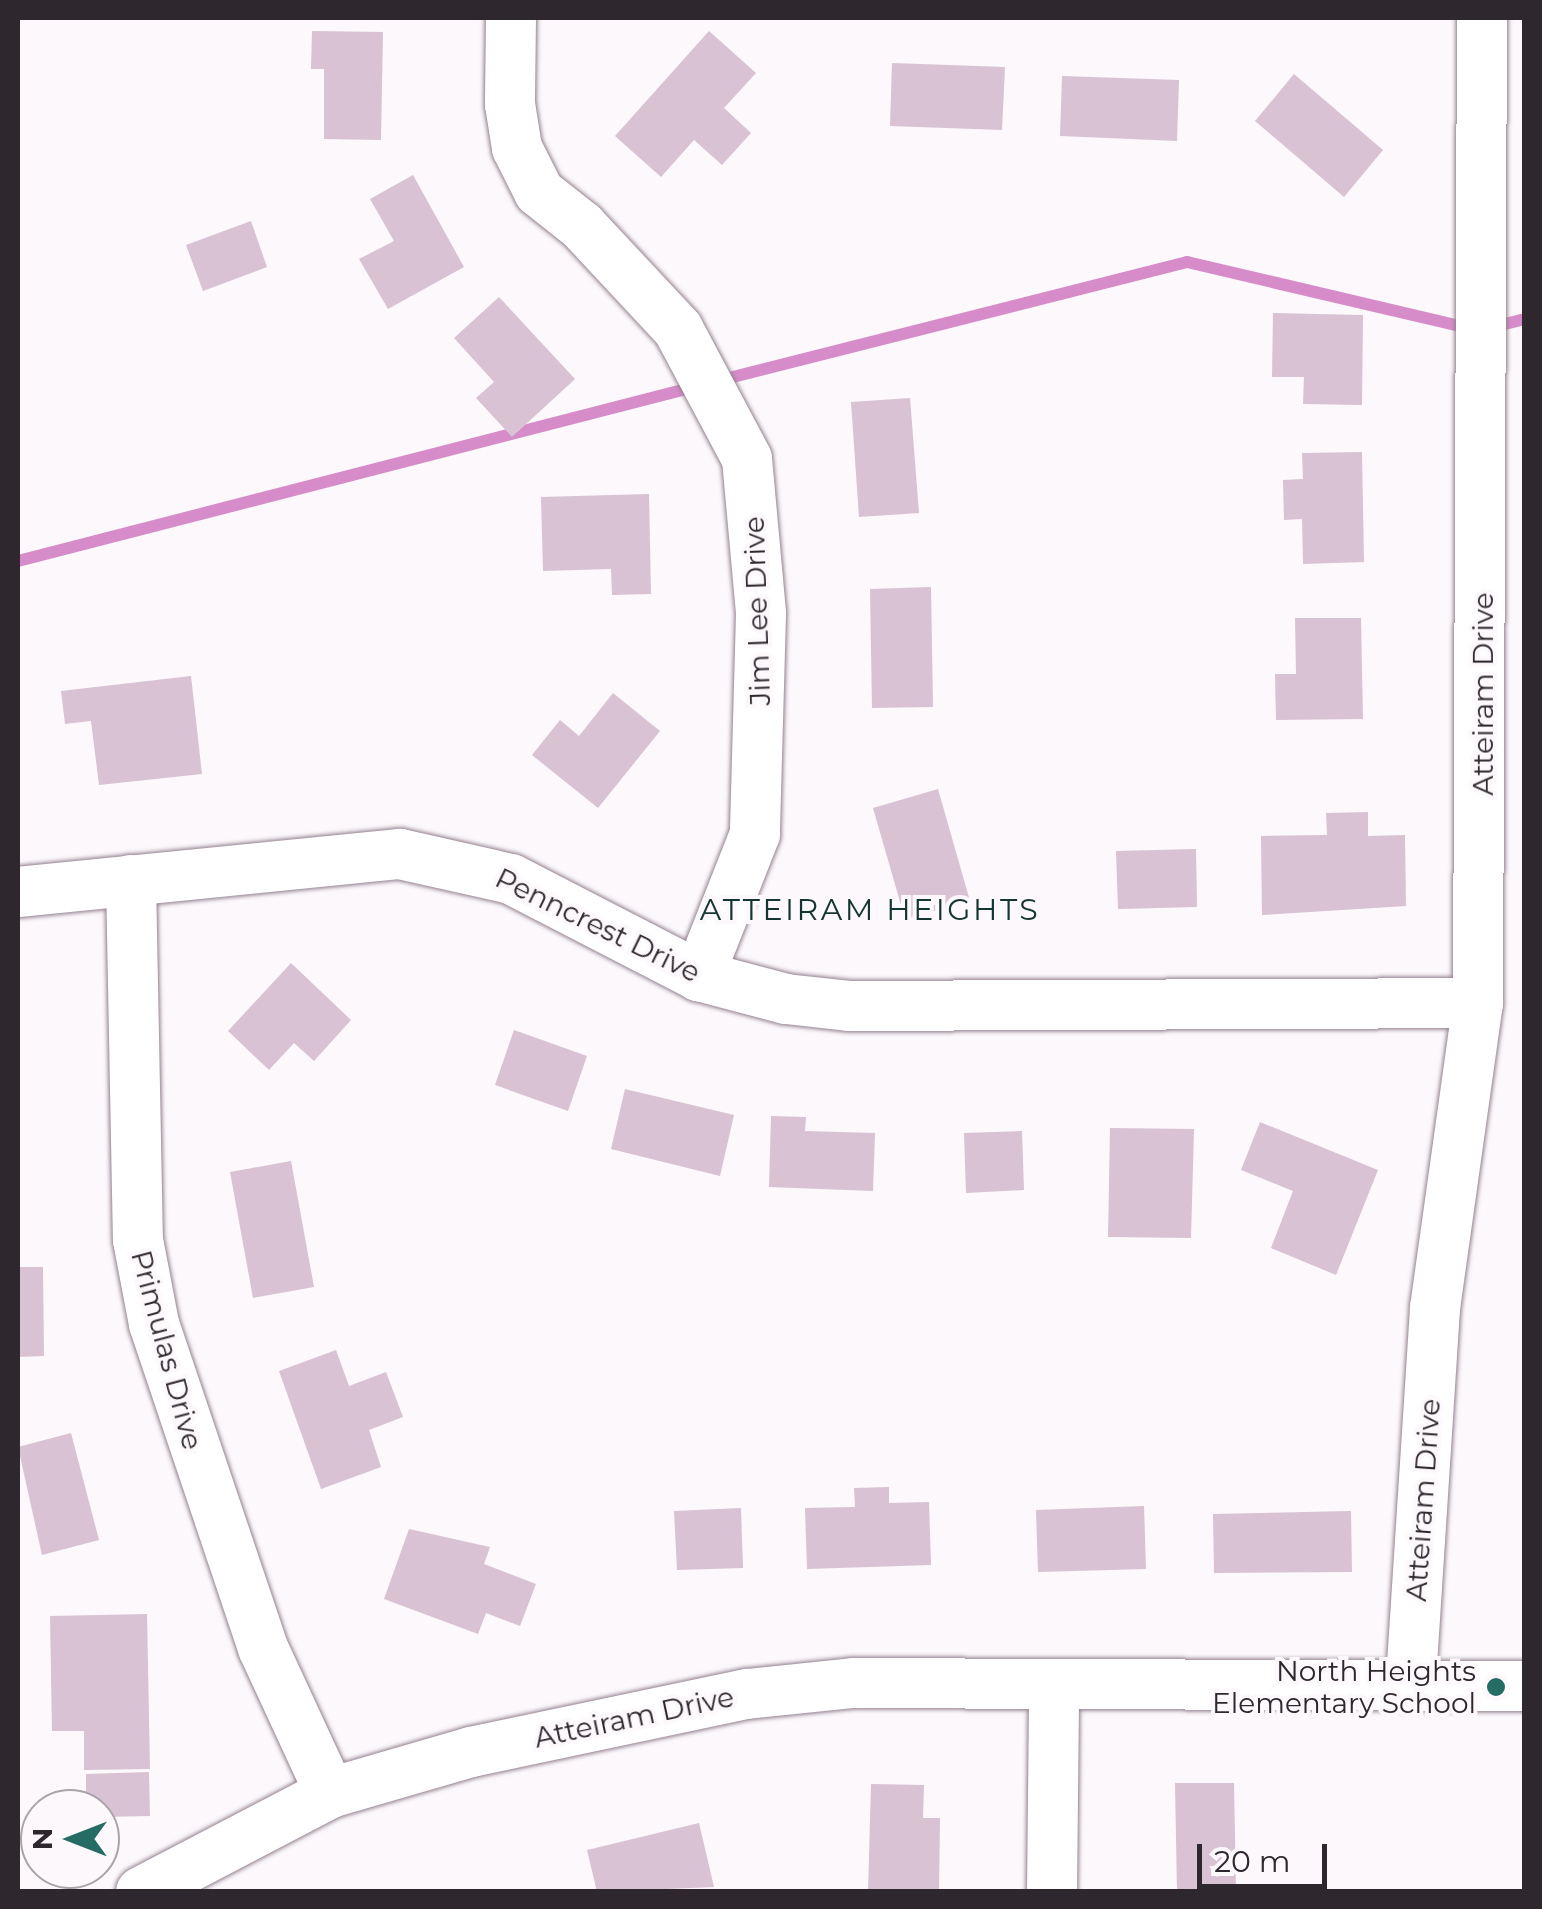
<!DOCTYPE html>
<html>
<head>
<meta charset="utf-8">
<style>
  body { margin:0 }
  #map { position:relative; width:1542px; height:1909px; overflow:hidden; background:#fcf8fb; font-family:Montserrat,sans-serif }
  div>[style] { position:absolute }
  .stream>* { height:12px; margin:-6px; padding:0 6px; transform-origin:6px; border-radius:6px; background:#d68cc9 }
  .building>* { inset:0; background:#d8c2d3 }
  .roads { filter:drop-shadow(0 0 2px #948190) drop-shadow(0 0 2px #948190) }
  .minor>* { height:50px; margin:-25px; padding:0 25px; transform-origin:25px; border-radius:25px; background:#fff }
  .dots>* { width:28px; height:28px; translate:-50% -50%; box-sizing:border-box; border:5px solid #fcf8fb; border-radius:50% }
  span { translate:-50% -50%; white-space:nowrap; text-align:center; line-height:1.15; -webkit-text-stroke:8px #fcf8fb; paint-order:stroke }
  .street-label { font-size:28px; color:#2f272e }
  .poi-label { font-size:28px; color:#2f272e }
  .right { translate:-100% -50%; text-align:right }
  .neighbourhood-label { font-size:30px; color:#143531; letter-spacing:2.5px }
  .frame { position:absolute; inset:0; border:20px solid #2f272e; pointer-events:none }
  .north { position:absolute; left:20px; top:1789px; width:100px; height:100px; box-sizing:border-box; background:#fcf8fb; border:2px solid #aaa4a9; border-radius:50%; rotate:270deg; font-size:28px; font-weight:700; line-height:40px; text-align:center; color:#2f272e }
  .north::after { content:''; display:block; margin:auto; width:35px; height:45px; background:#256d64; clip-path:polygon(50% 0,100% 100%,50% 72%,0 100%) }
  .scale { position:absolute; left:1197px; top:1844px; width:130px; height:45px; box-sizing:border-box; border:5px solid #2f272e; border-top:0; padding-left:12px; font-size:30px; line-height:35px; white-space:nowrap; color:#2f272e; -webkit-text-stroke:8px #fcf8fb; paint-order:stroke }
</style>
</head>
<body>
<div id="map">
  <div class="stream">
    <div style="left:1489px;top:328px;width:36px;rotate:-14deg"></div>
    <div style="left:717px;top:381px;width:485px;rotate:-14.2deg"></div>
    <div style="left:1187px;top:262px;width:290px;rotate:13.2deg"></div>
    <div style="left:18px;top:561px;width:702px;rotate:-14.43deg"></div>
  </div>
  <div class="building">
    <div style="clip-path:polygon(312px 31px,383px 32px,381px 140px,324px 139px,324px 69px,311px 69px)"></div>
    <div style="clip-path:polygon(709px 31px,756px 73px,724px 108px,751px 133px,722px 165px,694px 140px,661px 177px,615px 136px)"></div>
    <div style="clip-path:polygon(892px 63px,1005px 67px,1002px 130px,890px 126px)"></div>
    <div style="clip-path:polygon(1294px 74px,1383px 150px,1344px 197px,1255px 121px)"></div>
    <div style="clip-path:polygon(1062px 76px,1179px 80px,1177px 141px,1060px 136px)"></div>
    <div style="clip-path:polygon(413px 175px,464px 267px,388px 309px,359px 259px,394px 241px,370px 199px)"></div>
    <div style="clip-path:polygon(251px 221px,267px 267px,203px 291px,186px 245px)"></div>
    <div style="clip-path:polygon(499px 297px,575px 379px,512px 437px,476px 398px,494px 382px,454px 338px)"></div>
    <div style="clip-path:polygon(1273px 313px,1363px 315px,1362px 405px,1303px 404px,1304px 377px,1272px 377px)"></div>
    <div style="clip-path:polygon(910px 398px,919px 513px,859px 517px,851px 402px)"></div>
    <div style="clip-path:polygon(1362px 452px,1364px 562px,1303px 564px,1302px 519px,1284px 520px,1283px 480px,1303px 479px,1302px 453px)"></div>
    <div style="clip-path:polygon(649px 494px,651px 594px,612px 595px,611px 569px,543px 571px,541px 497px)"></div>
    <div style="clip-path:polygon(931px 587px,933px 707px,872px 708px,870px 589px)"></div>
    <div style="clip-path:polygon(1295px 618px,1361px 618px,1363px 719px,1276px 720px,1275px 674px,1296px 674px)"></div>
    <div style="clip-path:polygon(191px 676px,202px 774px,99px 785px,91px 721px,65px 724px,61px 691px)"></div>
    <div style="clip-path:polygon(613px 693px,660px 731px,598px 808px,532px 755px,560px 720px,579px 736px)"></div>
    <div style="clip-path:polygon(938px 789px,970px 901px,905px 919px,873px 808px)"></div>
    <div style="clip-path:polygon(1368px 812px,1368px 836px,1405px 835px,1406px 906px,1262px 915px,1261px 836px,1327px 835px,1326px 813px)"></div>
    <div style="clip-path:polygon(1196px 849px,1197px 907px,1118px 909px,1116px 851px)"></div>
    <div style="clip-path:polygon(291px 963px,351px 1020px,314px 1061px,294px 1043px,269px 1070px,228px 1031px)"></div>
    <div style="clip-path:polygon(514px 1030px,587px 1056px,568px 1111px,495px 1085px)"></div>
    <div style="clip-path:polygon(625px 1089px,734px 1115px,720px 1176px,611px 1149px)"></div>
    <div style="clip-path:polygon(771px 1116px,806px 1117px,805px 1131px,875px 1133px,873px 1191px,769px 1187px)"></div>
    <div style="clip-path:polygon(1260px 1122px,1378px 1170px,1336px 1275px,1271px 1248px,1293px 1191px,1241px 1170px)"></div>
    <div style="clip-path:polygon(1110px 1128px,1194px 1129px,1191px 1238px,1108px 1237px)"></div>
    <div style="clip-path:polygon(1022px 1131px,1024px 1190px,966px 1193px,964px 1133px)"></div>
    <div style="clip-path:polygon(291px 1161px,314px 1287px,253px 1298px,230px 1172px)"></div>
    <div style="clip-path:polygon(18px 1267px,43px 1267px,44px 1356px,18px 1357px)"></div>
    <div style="clip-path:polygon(336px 1350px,349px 1386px,386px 1372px,403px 1417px,369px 1430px,381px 1467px,321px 1489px,279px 1371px)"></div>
    <div style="clip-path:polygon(71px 1433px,99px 1540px,42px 1555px,18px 1447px)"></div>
    <div style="clip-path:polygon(889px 1487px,889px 1503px,929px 1502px,931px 1565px,807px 1569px,805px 1508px,855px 1507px,854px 1488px)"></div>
    <div style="clip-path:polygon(1144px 1506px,1146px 1569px,1038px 1572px,1036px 1510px)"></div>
    <div style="clip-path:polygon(741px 1508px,743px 1568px,677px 1570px,674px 1511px)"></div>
    <div style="clip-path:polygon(1351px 1511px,1352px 1572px,1214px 1573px,1213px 1514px)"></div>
    <div style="clip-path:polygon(409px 1529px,490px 1547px,484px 1564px,536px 1584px,520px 1626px,486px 1613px,478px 1634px,384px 1599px)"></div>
    <div style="clip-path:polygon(147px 1614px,150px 1769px,84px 1770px,84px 1731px,52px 1731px,50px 1616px)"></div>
    <div style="clip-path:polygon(149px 1772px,150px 1816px,100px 1817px,100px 1809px,86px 1809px,86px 1774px)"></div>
    <div style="clip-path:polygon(1175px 1783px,1234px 1783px,1236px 1892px,1177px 1892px)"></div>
    <div style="clip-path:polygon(871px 1784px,924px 1785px,923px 1818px,940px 1818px,939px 1892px,868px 1892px)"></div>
    <div style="clip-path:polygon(699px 1823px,714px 1887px,597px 1892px,587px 1850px)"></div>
  </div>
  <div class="roads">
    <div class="minor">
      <div style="left:511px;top:18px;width:86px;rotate:90.7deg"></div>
      <div style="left:510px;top:104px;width:45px;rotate:81deg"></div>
      <div style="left:517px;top:148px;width:49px;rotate:63.4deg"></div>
      <div style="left:539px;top:192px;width:55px;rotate:38.3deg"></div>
      <div style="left:582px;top:226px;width:141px;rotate:47deg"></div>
      <div style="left:678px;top:329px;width:147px;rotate:62deg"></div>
      <div style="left:747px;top:459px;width:156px;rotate:84.8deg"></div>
      <div style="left:761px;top:614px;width:220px;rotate:91.6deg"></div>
      <div style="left:755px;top:834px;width:153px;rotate:111.5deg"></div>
      <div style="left:131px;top:880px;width:360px;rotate:88.9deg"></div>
      <div style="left:138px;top:1240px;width:86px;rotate:79.2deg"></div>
      <div style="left:154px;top:1324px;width:342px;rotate:71.4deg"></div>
      <div style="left:263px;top:1648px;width:160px;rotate:65.2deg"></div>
      <div style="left:18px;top:892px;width:384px;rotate:-5.7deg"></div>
      <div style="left:400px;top:854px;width:114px;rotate:12.7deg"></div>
      <div style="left:511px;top:879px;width:212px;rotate:27.3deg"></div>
      <div style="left:699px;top:976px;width:90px;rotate:14.8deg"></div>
      <div style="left:786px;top:999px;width:63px;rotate:6.3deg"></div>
      <div style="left:849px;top:1006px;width:629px;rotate:-0.27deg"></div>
      <div style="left:1411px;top:1680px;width:373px;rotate:-86.3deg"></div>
      <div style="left:1435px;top:1308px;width:308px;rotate:-82deg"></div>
      <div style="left:1478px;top:1003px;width:985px;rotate:-89.77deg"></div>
      <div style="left:141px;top:1892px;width:213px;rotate:-27.6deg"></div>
      <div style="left:330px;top:1793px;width:147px;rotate:-16.2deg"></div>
      <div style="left:471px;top:1752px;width:282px;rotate:-11.9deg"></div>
      <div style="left:747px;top:1694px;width:107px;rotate:-5.9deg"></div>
      <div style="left:853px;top:1683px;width:671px;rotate:0.26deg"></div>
      <div style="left:1052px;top:1892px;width:205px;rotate:-89.4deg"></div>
    </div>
  </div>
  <div class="dots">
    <div style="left:1496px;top:1687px;background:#256d64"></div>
  </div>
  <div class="street-label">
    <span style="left:757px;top:611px;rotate:-92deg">Jim Lee Drive</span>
    <span style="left:1483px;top:694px;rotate:-90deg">Atteiram Drive</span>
    <span style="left:598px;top:925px;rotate:26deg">Penncrest Drive</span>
    <span style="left:167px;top:1350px;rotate:75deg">Primulas Drive</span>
    <span style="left:1423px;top:1500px;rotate:-86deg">Atteiram Drive</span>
    <span style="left:634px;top:1717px;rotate:-12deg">Atteiram Drive</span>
  </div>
  <div class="poi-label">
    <span class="right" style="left:1476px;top:1687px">North Heights<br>Elementary School</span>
  </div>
  <div class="neighbourhood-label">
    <span style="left:870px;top:910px">ATTEIRAM HEIGHTS</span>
  </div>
  <div class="frame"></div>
  <div class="north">N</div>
  <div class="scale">20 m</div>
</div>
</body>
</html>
